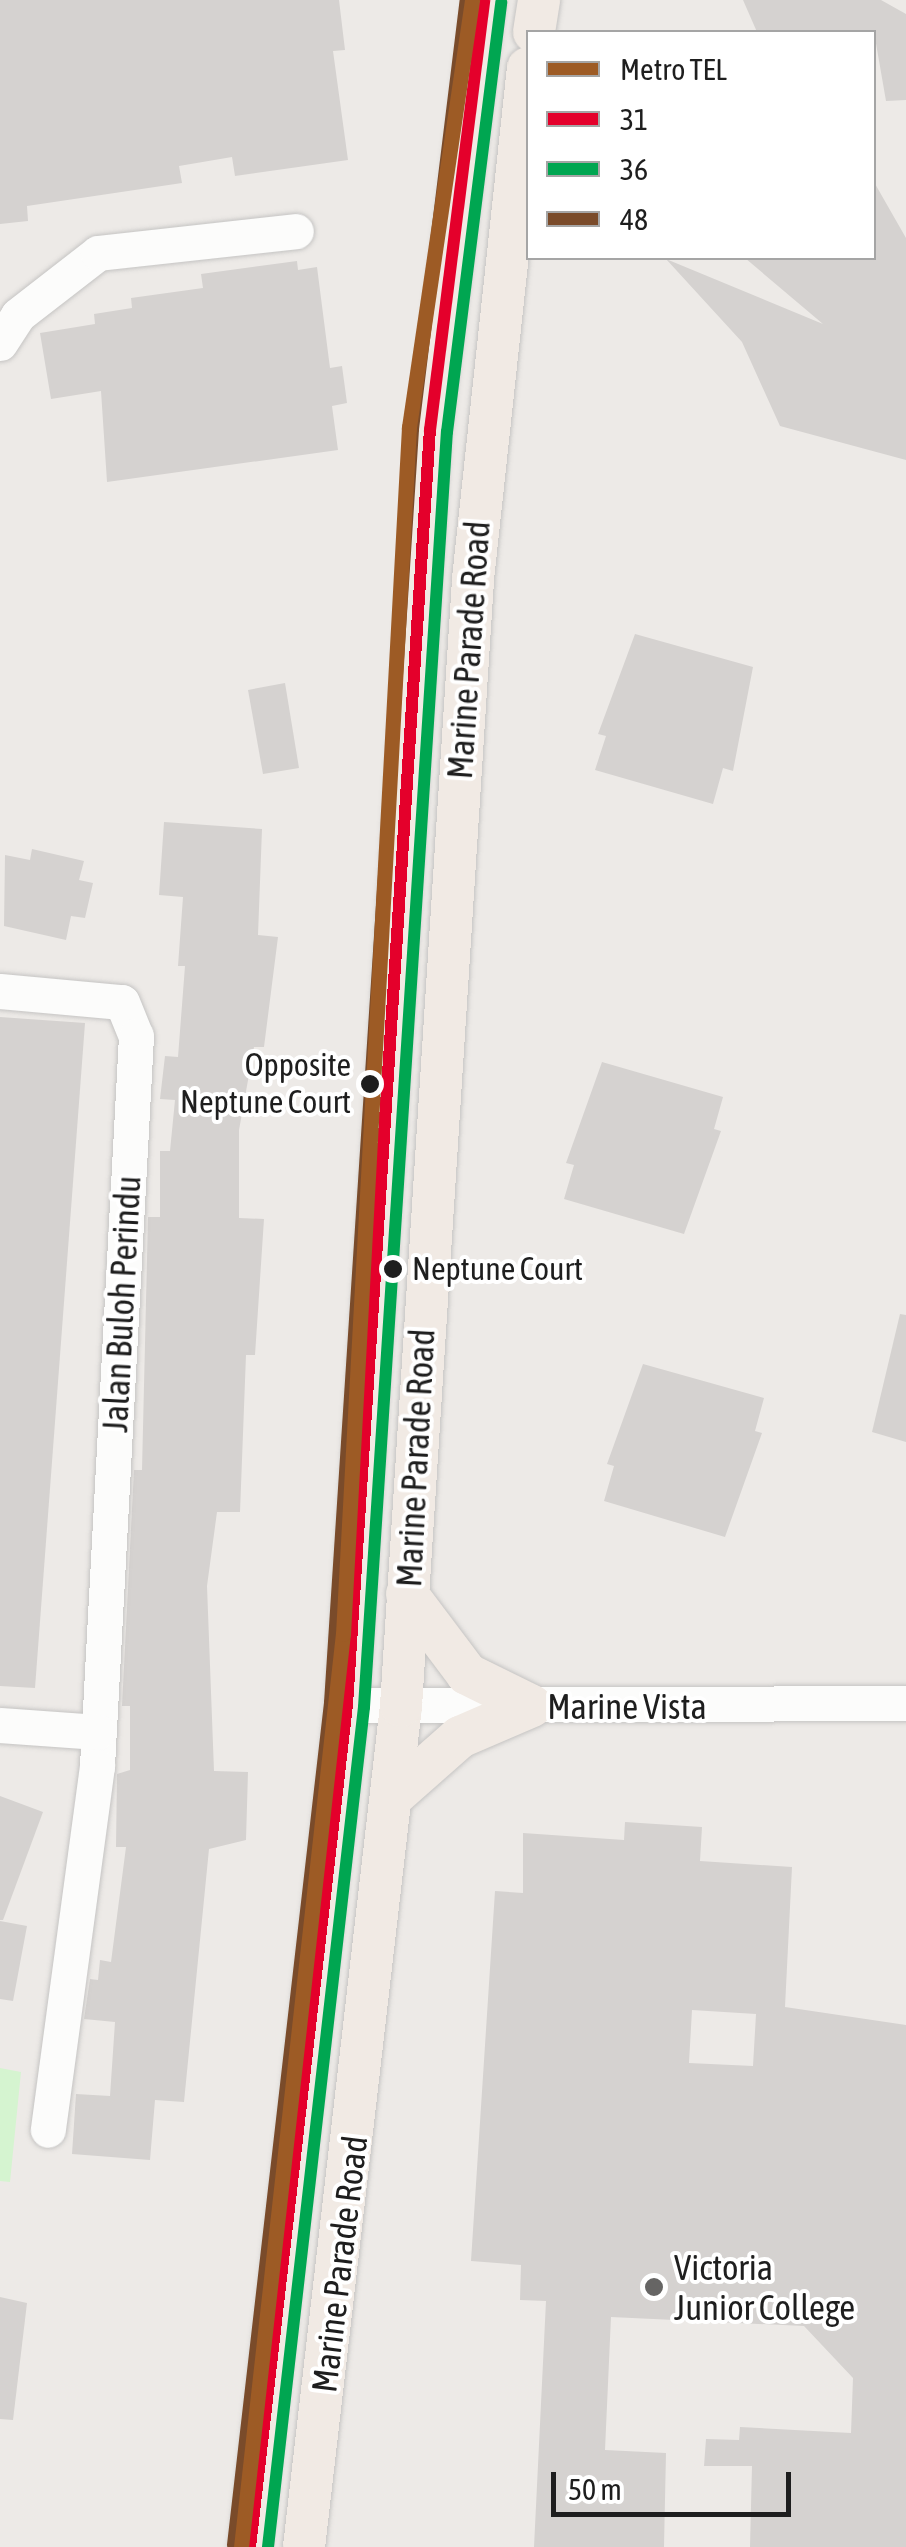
<!DOCTYPE html>
<html>
<head>
<meta charset="utf-8">
<style>
  body { margin:0 }
  #map { position:relative; width:906px; height:2547px; overflow:hidden; background:#edeae7; font-family:"Asap Condensed",sans-serif }
  div>[style] { position:absolute }
  .park>* { inset:0; background:#d5f4d0 }
  .building>* { inset:0; background:#d5d2d0 }
  .roads { filter:drop-shadow(0 0 2px #c5c4c3) drop-shadow(0 0 2px #c5c4c3) }
  .minor>* { height:35px; margin:-17.5px; padding:0 17.5px; transform-origin:17.5px; border-radius:17.5px; background:#fcfcfb }
  .major>* { height:42px; margin:-21px; padding:0 21px; transform-origin:21px; border-radius:21px; background:#f1eae4 }
  .bus-1>* { height:12px; margin:-6px; padding:0 6px; transform-origin:6px; border-radius:6px; background:#e4002b }
  .bus-2>* { height:12px; margin:-6px; padding:0 6px; transform-origin:6px; border-radius:6px; background:#00a651 }
  .bus-3>* { height:12px; margin:-6px; padding:0 6px; transform-origin:6px; border-radius:6px; background:#7a4b2a }
  .metro-1>* { height:15px; margin:-7.5px; padding:0 7.5px; transform-origin:7.5px; border-radius:7.5px; background:#9d5b25 }
  .dots>* { width:28px; height:28px; translate:-50% -50%; box-sizing:border-box; border:5px solid #fff; border-radius:50% }
  span { translate:-50% -50%; white-space:nowrap; text-align:center; line-height:1.15; -webkit-text-stroke:8px #fff; paint-order:stroke }
  .bus-label { font-size:32px; color:#1e1e1e }
  .right { translate:-100% -50%; text-align:right }
  .left { translate:0 -50%; text-align:left }
  .street-label { font-size:35px; color:#1e1e1e }
  .poi-label { font-size:35px; color:#1e1e1e }
  .legend { position:absolute; left:526px; top:30px; width:350px; height:230px; box-sizing:border-box; background:#fff; border:2px solid #a5a5a5; margin:0; padding:12px 18px; list-style:none; font-size:30px; color:#1e1e1e }
  .legend li { display:flex; align-items:center; gap:20px; height:50px }
  .legend b { width:50px; border:2px solid #a5a5a5 }
  .scale { position:absolute; left:551px; top:2472px; width:240px; height:45px; box-sizing:border-box; border:5px solid #1e1e1e; border-top:0; padding-left:12px; font-size:30px; line-height:35px; white-space:nowrap; color:#1e1e1e; -webkit-text-stroke:8px #fff; paint-order:stroke }
</style>
</head>
<body>
<div id="map">
  <div class="park">
    <div style="clip-path:polygon(0 2068px,21px 2072px,10px 2182px,0 2181px)"></div>
  </div>
  <div class="building">
    <div style="clip-path:polygon(0 0,339px 0,345px 50px,333px 51px,348px 160px,235px 176px,232px 157px,179px 166px,182px 183px,27px 206px,28px 221px,0 224px)"></div>
    <div style="clip-path:polygon(743px 0,881px 0,906px 14px,906px 100px,886px 101px,874px 32px,757px 32px)"></div>
    <div style="clip-path:polygon(874px 182px,906px 238px,906px 460px,780px 426px,742px 342px,666px 259px,823px 324px,745px 258px,874px 258px)"></div>
    <div style="clip-path:polygon(297px 261px,298px 270px,317px 267px,330px 368px,342px 366px,347px 403px,332px 406px,338px 450px,107px 482px,101px 391px,51px 399px,40px 333px,95px 324px,94px 314px,132px 308px,131px 298px,203px 288px,201px 274px)"></div>
    <div style="clip-path:polygon(635px 634px,753px 667px,733px 771px,723px 768px,713px 804px,595px 770px,606px 736px,598px 734px)"></div>
    <div style="clip-path:polygon(285px 683px,299px 768px,263px 774px,248px 690px)"></div>
    <div style="clip-path:polygon(164px 822px,262px 829px,258px 935px,278px 937px,264px 1047px,254px 1047px,239px 1130px,239px 1218px,264px 1219px,255px 1355px,246px 1355px,240px 1512px,217px 1512px,207px 1586px,214px 1771px,248px 1772px,246px 1840px,209px 1849px,184px 2102px,155px 2100px,150px 2160px,72px 2154px,76px 2094px,110px 2096px,115px 2022px,84px 2019px,90px 1979px,98px 1980px,100px 1960px,111px 1962px,126px 1847px,116px 1847px,117px 1774px,130px 1770px,130px 1706px,122px 1706px,134px 1470px,142px 1470px,148px 1217px,160px 1217px,160px 1151px,170px 1151px,175px 1100px,160px 1099px,165px 1056px,178px 1057px,185px 966px,178px 966px,183px 897px,159px 895px)"></div>
    <div style="clip-path:polygon(32px 849px,84px 861px,79px 880px,93px 883px,85px 918px,71px 916px,66px 940px,4px 926px,5px 855px,30px 860px)"></div>
    <div style="clip-path:polygon(0 1017px,85px 1023px,35px 1688px,0 1686px)"></div>
    <div style="clip-path:polygon(602px 1062px,723px 1097px,714px 1129px,721px 1131px,684px 1234px,564px 1199px,574px 1165px,566px 1163px)"></div>
    <div style="clip-path:polygon(900px 1314px,906px 1315px,906px 1442px,872px 1432px)"></div>
    <div style="clip-path:polygon(643px 1364px,764px 1398px,755px 1431px,762px 1433px,725px 1537px,604px 1501px,614px 1466px,607px 1464px)"></div>
    <div style="clip-path:polygon(0 1796px,43px 1812px,3px 1920px,0 1920px)"></div>
    <div style="clip-path:polygon(evenodd,625px 1822px,702px 1827px,700px 1861px,792px 1867px,785px 2007px,906px 2025px,906px 2547px,750px 2547px,752px 2466px,704px 2466px,706px 2439px,739px 2440px,740px 2427px,851px 2433px,853px 2378px,804px 2326px,611px 2317px,605px 2450px,666px 2453px,664px 2547px,534px 2547px,546px 2301px,520px 2300px,521px 2265px,471px 2261px,495px 1891px,523px 1893px,523px 1833px,624px 1840px,625px 1822px,692px 2010px,756px 2014px,753px 2066px,689px 2063px,692px 2010px)"></div>
    <div style="clip-path:polygon(0 1921px,27px 1926px,13px 2001px,0 1999px)"></div>
    <div style="clip-path:polygon(0 2297px,27px 2303px,13px 2420px,0 2419px)"></div>
  </div>
  <div class="roads">
    <div class="minor">
      <div style="left:0;top:343px;width:33px;rotate:-57deg"></div>
      <div style="left:18px;top:315px;width:101px;rotate:-37.8deg"></div>
      <div style="left:98px;top:253px;width:199px;rotate:-6.3deg"></div>
      <div style="left:0;top:991px;width:122px;rotate:5.2deg"></div>
      <div style="left:122px;top:1002px;width:37px;rotate:68deg"></div>
      <div style="left:136px;top:1036px;width:731px;rotate:93.06deg"></div>
      <div style="left:97px;top:1766px;width:367px;rotate:97.7deg"></div>
      <div style="left:347px;top:1705px;width:559px;rotate:-0.2deg"></div>
      <div style="left:0;top:1725px;width:98px;rotate:4.1deg"></div>
    </div>
    <div class="major">
      <div style="left:534px;top:32px;width:32px;rotate:-81deg"></div>
      <div style="left:407px;top:1594px;width:100px;rotate:53.1deg"></div>
      <div style="left:467px;top:1674px;width:72px;rotate:26.2deg"></div>
      <div style="left:392px;top:1797px;width:91px;rotate:-41.4deg"></div>
      <div style="left:460px;top:1737px;width:78px;rotate:-23.3deg"></div>
      <div style="left:250px;top:2547px;width:848px;rotate:-83.43deg"></div>
      <div style="left:347px;top:1705px;width:1278px;rotate:-86.28deg"></div>
      <div style="left:430px;top:430px;width:433px;rotate:-82.8deg"></div>
      <div style="left:304px;top:2547px;width:847px;rotate:-83.42deg"></div>
      <div style="left:401px;top:1706px;width:1129px;rotate:-86.34deg"></div>
      <div style="left:473px;top:579px;width:514px;rotate:-83.86deg"></div>
    </div>
  </div>
  <div class="bus-1">
    <div style="left:250px;top:2547px;width:848px;rotate:-83.43deg"></div>
    <div style="left:347px;top:1705px;width:1278px;rotate:-86.28deg"></div>
    <div style="left:430px;top:430px;width:433px;rotate:-82.8deg"></div>
  </div>
  <div class="bus-2">
    <div style="left:268px;top:2547px;width:845px;rotate:-83.48deg"></div>
    <div style="left:364px;top:1707px;width:1278px;rotate:-86.28deg"></div>
    <div style="left:447px;top:432px;width:433px;rotate:-82.8deg"></div>
  </div>
  <div class="bus-3">
    <div style="left:233px;top:2545px;width:848px;rotate:-83.43deg"></div>
    <div style="left:330px;top:1703px;width:1277px;rotate:-86.27deg"></div>
    <div style="left:413px;top:429px;width:432px;rotate:-83deg"></div>
  </div>
  <div class="metro-1">
    <div style="left:241px;top:2547px;width:919px;rotate:-83.63deg"></div>
    <div style="left:343px;top:1634px;width:1209px;rotate:-86.87deg"></div>
    <div style="left:409px;top:427px;width:432px;rotate:-81.6deg"></div>
  </div>
  <div class="dots">
    <div style="left:370px;top:1084px;background:#1e1e1e"></div>
    <div style="left:393px;top:1269px;background:#1e1e1e"></div>
    <div style="left:654px;top:2287px;background:#666564"></div>
  </div>
  <div class="bus-label">
    <span class="right" style="left:351px;top:1084px">Opposite<br>Neptune Court</span>
    <span class="left" style="left:412px;top:1269px">Neptune Court</span>
  </div>
  <div class="street-label">
    <span style="left:468px;top:650px;rotate:-86deg">Marine Parade Road</span>
    <span style="left:121px;top:1304px;rotate:-87deg">Jalan Buloh Perindu</span>
    <span style="left:415px;top:1458px;rotate:-87deg">Marine Parade Road</span>
    <span style="left:627px;top:1706px">Marine Vista</span>
    <span style="left:339px;top:2264px;rotate:-83deg">Marine Parade Road</span>
  </div>
  <div class="poi-label">
    <span class="left" style="left:674px;top:2287px">Victoria<br>Junior College</span>
  </div>
  <ul class="legend">
  <li><b style="height:12px;background:#9d5b25"></b>Metro TEL</li>
  <li><b style="height:12px;background:#e4002b"></b>31</li>
  <li><b style="height:12px;background:#00a651"></b>36</li>
  <li><b style="height:12px;background:#7a4b2a"></b>48</li>
  </ul>
  <div class="scale">50 m</div>
</div>
</body>
</html>
